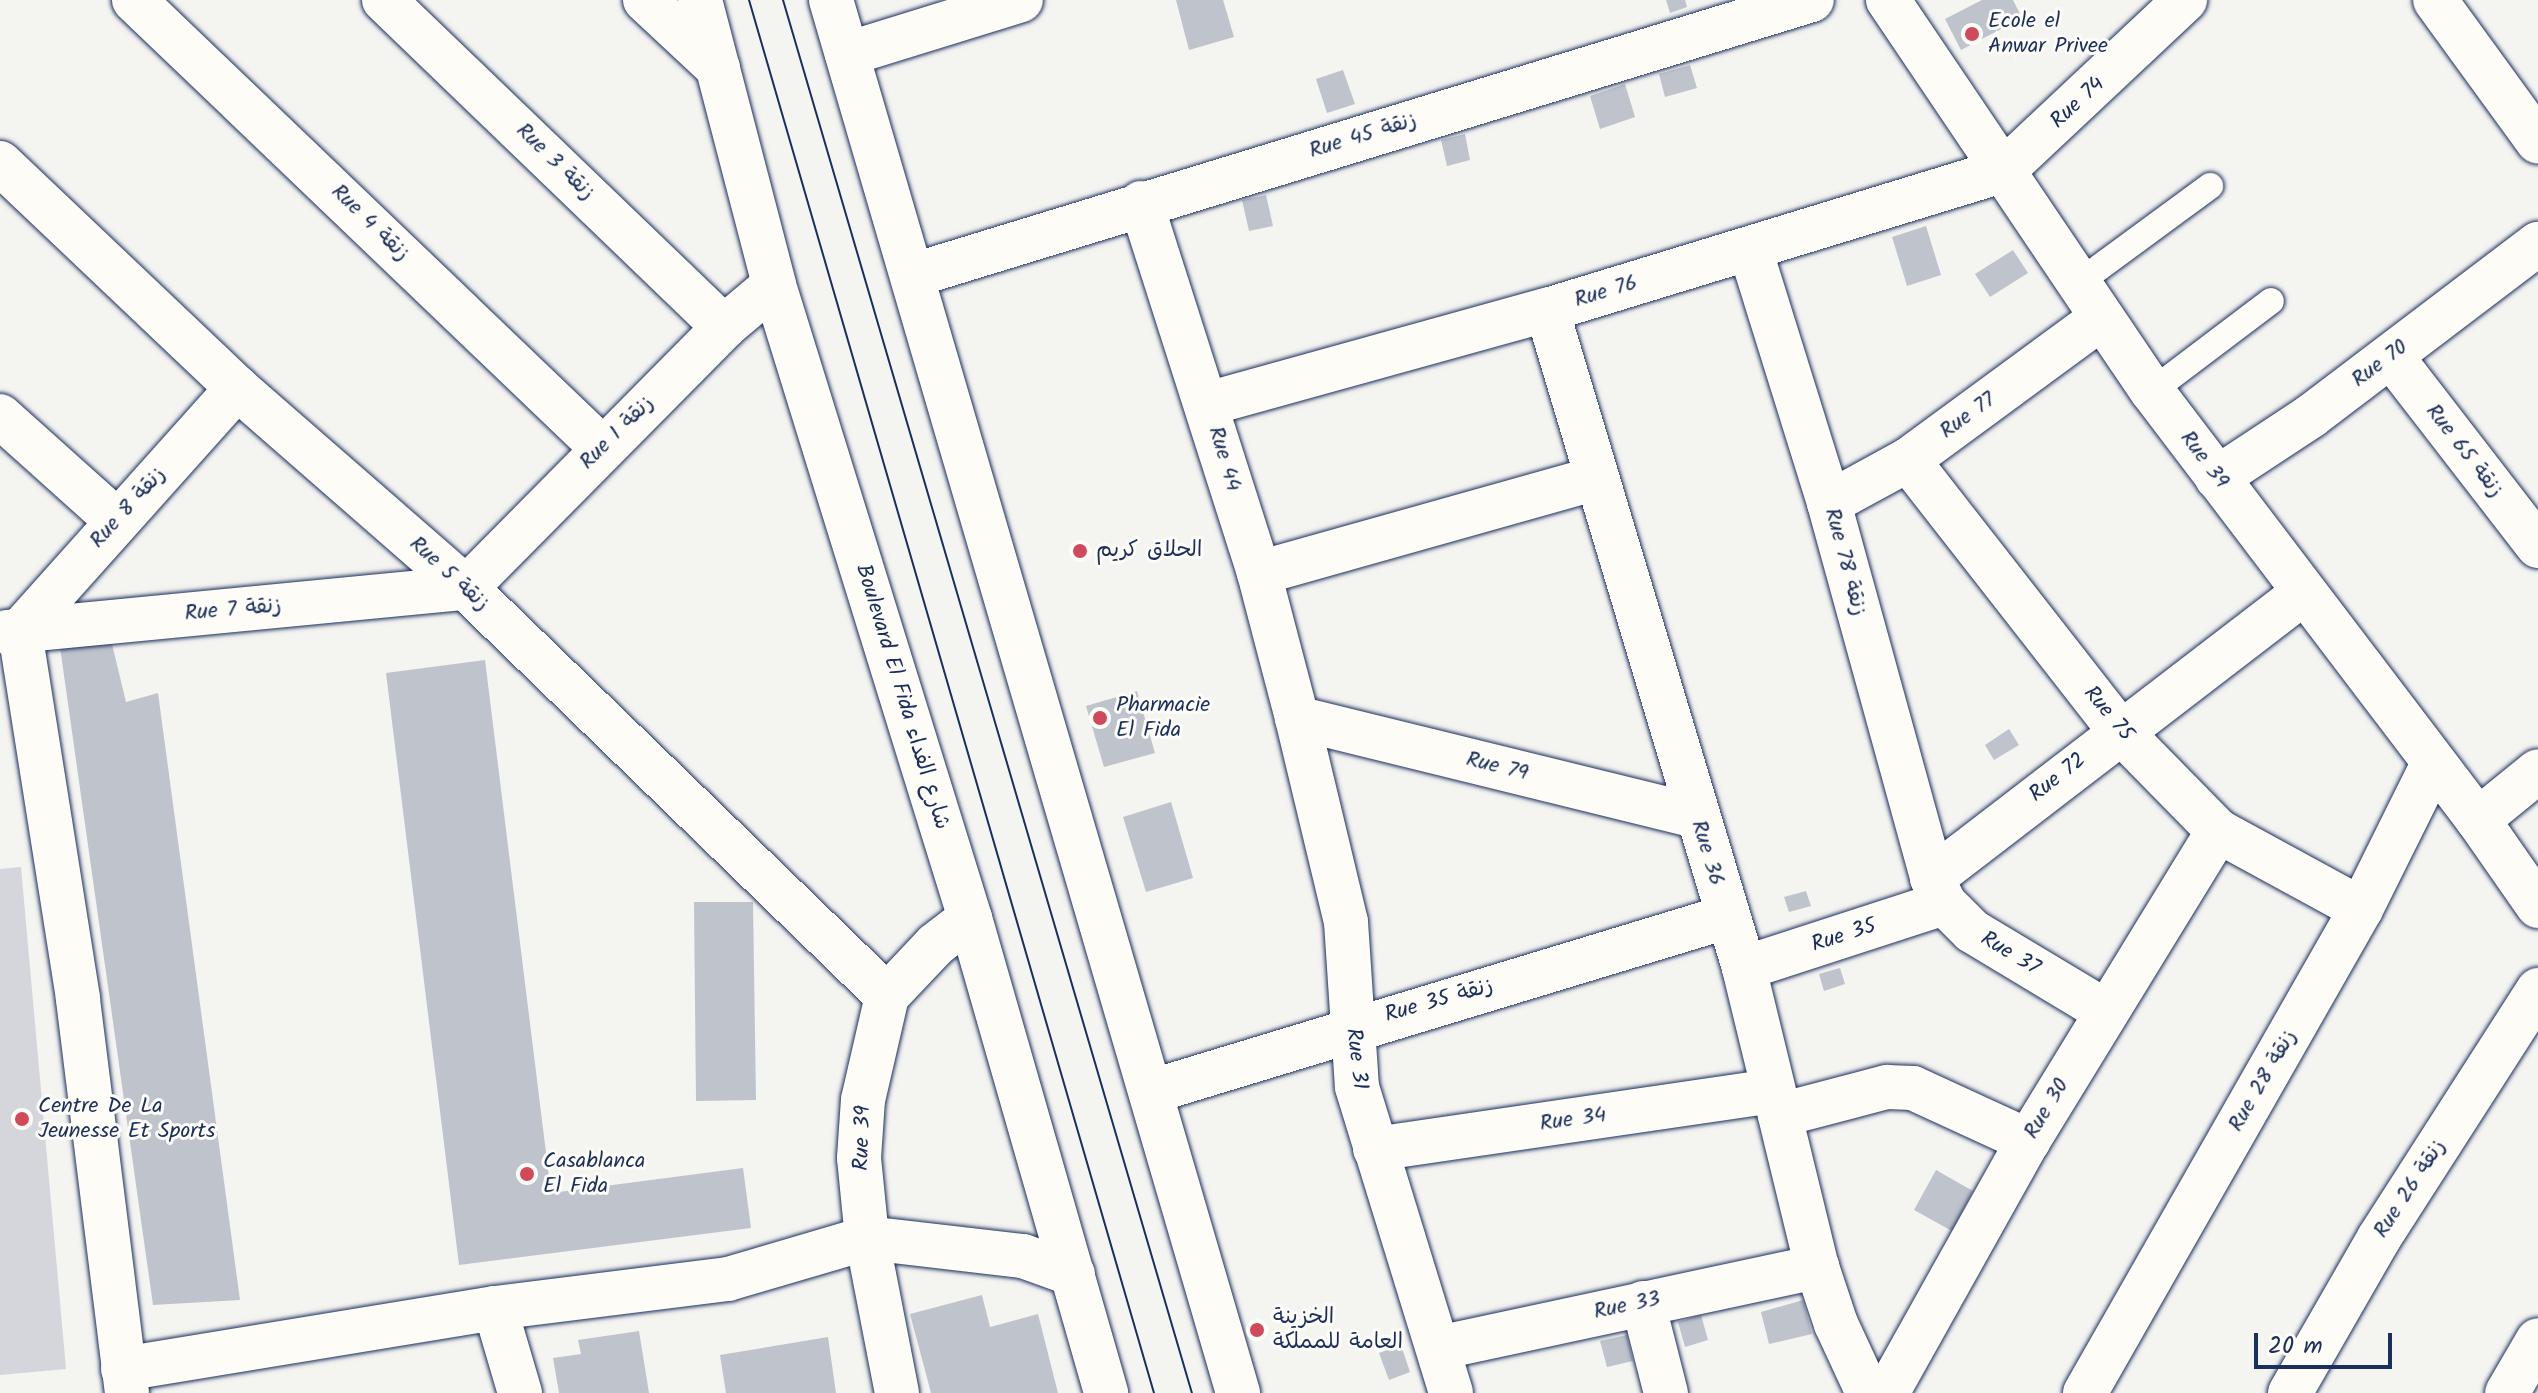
<!DOCTYPE html>
<html>
<head>
<meta charset="utf-8">
<style>
  body { margin:0 }
  #map { position:relative; width:2538px; height:1393px; overflow:hidden; background:#f4f4f1; font-family:Kalam,"Playpen Sans Arabic",sans-serif }
  div>[style] { position:absolute }
  .green>* { inset:0; background:#d4d6db }
  .building>* { inset:0; background:#bfc3cc }
  .roads { filter:drop-shadow(0 0 2px #1b2f5e) drop-shadow(0 0 2px #1b2f5e) }
  .lane>* { height:26px; margin:-13px; padding:0 13px; transform-origin:13px; border-radius:13px; background:#fdfcf7 }
  .street>* { height:44px; margin:-22px; padding:0 22px; transform-origin:22px; border-radius:22px; background:#fdfcf7 }
  .secondary>* { height:44px; margin:-22px; padding:0 22px; transform-origin:22px; border-radius:22px; background:#fdfcf7 }
  .tram>* { height:2px; margin:-1px; padding:0 1px; transform-origin:1px; border-radius:1px; background:#1b2f5e }
  .dots>* { width:22px; height:22px; translate:-50% -50%; box-sizing:border-box; border:4px solid #fdfcf7; border-radius:50% }
  span { translate:-50% -50%; white-space:nowrap; text-align:center; line-height:1.15; -webkit-text-stroke:6px #fdfcf7; paint-order:stroke }
  .poi-label { font-size:22px; color:#1b2f5e }
  .left { translate:0 -50%; text-align:left }
  .street-label { font-size:22px; color:#1b2f5e }
  .scale { position:absolute; left:2254px; top:1333px; width:138px; height:36px; box-sizing:border-box; border:4px solid #1b2f5e; border-top:0; padding-left:10px; font-size:24px; line-height:28px; white-space:nowrap; color:#1b2f5e; -webkit-text-stroke:6px #fdfcf7; paint-order:stroke }
</style>
</head>
<body>
<div id="map">
  <div class="green">
    <div style="clip-path:polygon(21px 867px,66px 1369px,0 1375px,0 869px)"></div>
  </div>
  <div class="building">
    <div style="clip-path:polygon(1176px 0,1223px 0,1234px 37px,1189px 50px)"></div>
    <div style="clip-path:polygon(1666px 0,1685px 0,1687px 7px,1670px 13px)"></div>
    <div style="clip-path:polygon(1982px 0,2013px 0,2022px 18px,1961px 50px,1945px 19px)"></div>
    <div style="clip-path:polygon(1690px 65px,1697px 88px,1665px 97px,1659px 74px)"></div>
    <div style="clip-path:polygon(1343px 70px,1355px 104px,1327px 113px,1316px 79px)"></div>
    <div style="clip-path:polygon(1625px 84px,1635px 117px,1600px 129px,1590px 96px)"></div>
    <div style="clip-path:polygon(1465px 134px,1470px 160px,1447px 166px,1441px 140px)"></div>
    <div style="clip-path:polygon(1266px 195px,1273px 226px,1249px 231px,1242px 200px)"></div>
    <div style="clip-path:polygon(1926px 226px,1941px 275px,1907px 286px,1892px 237px)"></div>
    <div style="clip-path:polygon(2013px 250px,2028px 273px,1990px 297px,1975px 274px)"></div>
    <div style="clip-path:polygon(112px 644px,126px 702px,158px 693px,240px 1300px,153px 1305px,60px 647px)"></div>
    <div style="clip-path:polygon(485px 660px,551px 1193px,743px 1168px,751px 1228px,459px 1265px,386px 673px)"></div>
    <div style="clip-path:polygon(1137px 691px,1155px 753px,1104px 767px,1086px 706px)"></div>
    <div style="clip-path:polygon(2009px 729px,2019px 745px,1994px 760px,1985px 745px)"></div>
    <div style="clip-path:polygon(1171px 802px,1193px 878px,1146px 892px,1123px 817px)"></div>
    <div style="clip-path:polygon(1806px 891px,1811px 906px,1789px 912px,1784px 897px)"></div>
    <div style="clip-path:polygon(694px 902px,753px 902px,756px 1100px,696px 1101px)"></div>
    <div style="clip-path:polygon(1840px 968px,1845px 984px,1824px 991px,1819px 974px)"></div>
    <div style="clip-path:polygon(1936px 1170px,1973px 1191px,1952px 1231px,1914px 1210px)"></div>
    <div style="clip-path:polygon(982px 1295px,990px 1327px,1038px 1314px,1058px 1393px,931px 1393px,910px 1314px)"></div>
    <div style="clip-path:polygon(1803px 1300px,1812px 1334px,1769px 1344px,1761px 1312px)"></div>
    <div style="clip-path:polygon(1701px 1315px,1708px 1340px,1685px 1347px,1678px 1322px)"></div>
    <div style="clip-path:polygon(639px 1331px,649px 1393px,559px 1393px,553px 1358px,581px 1354px,578px 1340px)"></div>
    <div style="clip-path:polygon(1627px 1335px,1633px 1361px,1607px 1367px,1600px 1341px)"></div>
    <div style="clip-path:polygon(828px 1337px,836px 1393px,726px 1393px,720px 1355px)"></div>
    <div style="clip-path:polygon(1401px 1345px,1410px 1372px,1389px 1380px,1379px 1353px)"></div>
  </div>
  <div class="roads">
    <div class="lane">
      <div style="left:2078px;top:283px;width:164px;rotate:-36.3deg"></div>
      <div style="left:2152px;top:391px;width:149px;rotate:-37.1deg"></div>
    </div>
    <div class="street">
      <div style="left:134px;top:0;width:648px;rotate:43.75deg"></div>
      <div style="left:384px;top:0;width:472px;rotate:43.9deg"></div>
      <div style="left:645px;top:0;width:100px;rotate:43deg"></div>
      <div style="left:2435px;top:0;width:175px;rotate:54deg"></div>
      <div style="left:847px;top:54px;width:182px;rotate:-17.2deg"></div>
      <div style="left:0;top:163px;width:327px;rotate:43.5deg"></div>
      <div style="left:237px;top:388px;width:304px;rotate:41.1deg"></div>
      <div style="left:466px;top:588px;width:586px;rotate:44.1deg"></div>
      <div style="left:1141px;top:203px;width:388px;rotate:72.3deg"></div>
      <div style="left:1259px;top:573px;width:150px;rotate:75.3deg"></div>
      <div style="left:1297px;top:718px;width:210px;rotate:76.5deg"></div>
      <div style="left:1346px;top:922px;width:165px;rotate:86.2deg"></div>
      <div style="left:1357px;top:1087px;width:320px;rotate:72.9deg"></div>
      <div style="left:1750px;top:249px;width:266px;rotate:72.7deg"></div>
      <div style="left:1829px;top:503px;width:389px;rotate:74.6deg"></div>
      <div style="left:1932px;top:878px;width:28px;rotate:64deg"></div>
      <div style="left:1944px;top:903px;width:40px;rotate:45deg"></div>
      <div style="left:1972px;top:931px;width:155px;rotate:31deg"></div>
      <div style="left:914px;top:275px;width:939px;rotate:-17.03deg"></div>
      <div style="left:1547px;top:310px;width:687px;rotate:73.33deg"></div>
      <div style="left:1744px;top:968px;width:308px;rotate:76.3deg"></div>
      <div style="left:1817px;top:1267px;width:60px;rotate:71.6deg"></div>
      <div style="left:1836px;top:1324px;width:76px;rotate:65.1deg"></div>
      <div style="left:2391px;top:356px;width:240px;rotate:52.3deg"></div>
      <div style="left:1207px;top:404px;width:353px;rotate:-15.5deg"></div>
      <div style="left:1547px;top:310px;width:477px;rotate:-17deg"></div>
      <div style="left:2003px;top:171px;width:250px;rotate:-43.2deg"></div>
      <div style="left:0;top:416px;width:156px;rotate:41.9deg"></div>
      <div style="left:1908px;top:460px;width:343px;rotate:52deg"></div>
      <div style="left:2119px;top:730px;width:141px;rotate:45.6deg"></div>
      <div style="left:2218px;top:831px;width:163px;rotate:28.6deg"></div>
      <div style="left:2217px;top:478px;width:113px;rotate:-33.4deg"></div>
      <div style="left:2311px;top:416px;width:285px;rotate:-37.2deg"></div>
      <div style="left:1829px;top:503px;width:90px;rotate:-28.6deg"></div>
      <div style="left:1908px;top:460px;width:240px;rotate:-36.3deg"></div>
      <div style="left:1259px;top:573px;width:348px;rotate:-15.7deg"></div>
      <div style="left:6px;top:632px;width:462px;rotate:-5.5deg"></div>
      <div style="left:466px;top:588px;width:367px;rotate:-45.3deg"></div>
      <div style="left:724px;top:327px;width:65px;rotate:-40deg"></div>
      <div style="left:1297px;top:718px;width:411px;rotate:13.8deg"></div>
      <div style="left:2478px;top:820px;width:77px;rotate:-39.2deg"></div>
      <div style="left:1932px;top:878px;width:466px;rotate:-37.5deg"></div>
      <div style="left:1744px;top:968px;width:210px;rotate:-18deg"></div>
      <div style="left:1153px;top:1091px;width:599px;rotate:-16.89deg"></div>
      <div style="left:1780px;top:1115px;width:111px;rotate:-14.7deg"></div>
      <div style="left:1887px;top:1087px;width:26px;rotate:2deg"></div>
      <div style="left:1913px;top:1088px;width:127px;rotate:24.7deg"></div>
      <div style="left:1375px;top:1149px;width:401px;rotate:-8.3deg"></div>
      <div style="left:1643px;top:1303px;width:93px;rotate:75.7deg"></div>
      <div style="left:495px;top:1308px;width:89px;rotate:73.6deg"></div>
      <div style="left:1438px;top:1348px;width:388px;rotate:-12.1deg"></div>
      <div style="left:123px;top:1369px;width:377px;rotate:-9.3deg"></div>
      <div style="left:495px;top:1308px;width:235px;rotate:-7.1deg"></div>
      <div style="left:728px;top:1279px;width:145px;rotate:-16.4deg"></div>
      <div style="left:867px;top:1238px;width:157px;rotate:6.6deg"></div>
      <div style="left:1023px;top:1256px;width:53px;rotate:19.8deg"></div>
      <div style="left:127px;top:1393px;width:398px;rotate:-97.1deg"></div>
      <div style="left:78px;top:998px;width:372px;rotate:-99deg"></div>
      <div style="left:20px;top:631px;width:326px;rotate:-48.2deg"></div>
      <div style="left:897px;top:1393px;width:158px;rotate:-101deg"></div>
      <div style="left:867px;top:1238px;width:80px;rotate:-95.7deg"></div>
      <div style="left:859px;top:1158px;width:58px;rotate:-86.1deg"></div>
      <div style="left:863px;top:1100px;width:107px;rotate:-77deg"></div>
      <div style="left:887px;top:996px;width:70px;rotate:-46.7deg"></div>
      <div style="left:935px;top:945px;width:44px;rotate:-37.6deg"></div>
      <div style="left:1887px;top:1393px;width:289px;rotate:-60.8deg"></div>
      <div style="left:2028px;top:1141px;width:364px;rotate:-58.5deg"></div>
      <div style="left:2085px;top:1393px;width:557px;rotate:-60.31deg"></div>
      <div style="left:2361px;top:909px;width:162px;rotate:-63.6deg"></div>
      <div style="left:2290px;top:1393px;width:179px;rotate:-60.1deg"></div>
      <div style="left:2379px;top:1238px;width:295px;rotate:-57.3deg"></div>
      <div style="left:2507px;top:1393px;width:61px;rotate:-59.7deg"></div>
    </div>
    <div class="secondary">
      <div style="left:700px;top:0;width:294px;rotate:75.4deg"></div>
      <div style="left:774px;top:285px;width:663px;rotate:72.8deg"></div>
      <div style="left:970px;top:918px;width:494px;rotate:74deg"></div>
      <div style="left:831px;top:0;width:1451px;rotate:73.71deg"></div>
      <div style="left:1888px;top:0;width:472px;rotate:56deg"></div>
      <div style="left:2152px;top:391px;width:539px;rotate:52.77deg"></div>
      <div style="left:2478px;top:820px;width:105px;rotate:55.1deg"></div>
    </div>
  </div>
  <div class="tram">
    <div style="left:749px;top:0;width:1451px;rotate:73.79deg"></div>
    <div style="left:783px;top:0;width:1452px;rotate:73.64deg"></div>
  </div>
  <div class="dots">
    <div style="left:1972px;top:34px;background:#d1495b"></div>
    <div style="left:1080px;top:551px;background:#d1495b"></div>
    <div style="left:1100px;top:718px;background:#d1495b"></div>
    <div style="left:22px;top:1119px;background:#d1495b"></div>
    <div style="left:527px;top:1174px;background:#d1495b"></div>
    <div style="left:1257px;top:1330px;background:#d1495b"></div>
  </div>
  <div class="poi-label">
    <span class="left" style="left:1988px;top:34px">Ecole el<br>Anwar Privee</span>
    <span class="left" style="left:1096px;top:551px">الحلاق كريم</span>
    <span class="left" style="left:1116px;top:718px">Pharmacie<br>El Fida</span>
    <span class="left" style="left:38px;top:1119px">Centre De La<br>Jeunesse Et Sports</span>
    <span class="left" style="left:543px;top:1174px">Casablanca<br>El Fida</span>
    <span class="left" style="left:1273px;top:1330px">الخزينة<br>العامة للمملكة</span>
  </div>
  <div class="street-label">
    <span style="left:2078px;top:103px;rotate:-43deg">Rue 74</span>
    <span style="left:1363px;top:136px;rotate:-17deg">Rue 45 زنقة</span>
    <span style="left:555px;top:162px;rotate:44deg">Rue 3 زنقة</span>
    <span style="left:370px;top:223px;rotate:44deg">Rue 4 زنقة</span>
    <span style="left:1606px;top:292px;rotate:-17deg">Rue 76</span>
    <span style="left:2380px;top:364px;rotate:-37deg">Rue 70</span>
    <span style="left:1968px;top:416px;rotate:-36deg">Rue 77</span>
    <span style="left:617px;top:433px;rotate:-45deg">Rue 1 زنقة</span>
    <span style="left:2464px;top:451px;rotate:52deg">Rue 65 زنقة</span>
    <span style="left:1224px;top:459px;rotate:73deg">Rue 44</span>
    <span style="left:2204px;top:460px;rotate:53deg">Rue 39</span>
    <span style="left:128px;top:508px;rotate:-48deg">Rue 8 زنقة</span>
    <span style="left:1845px;top:562px;rotate:75deg">Rue 78 زنقة</span>
    <span style="left:449px;top:574px;rotate:42deg">Rue 5 زنقة</span>
    <span style="left:233px;top:610px;rotate:-5deg">Rue 7 زنقة</span>
    <span style="left:902px;top:697px;rotate:73deg">Boulevard El Fida شارع الفداء</span>
    <span style="left:2108px;top:714px;rotate:50deg">Rue 75</span>
    <span style="left:1497px;top:767px;rotate:14deg">Rue 79</span>
    <span style="left:2058px;top:778px;rotate:-38deg">Rue 72</span>
    <span style="left:1707px;top:853px;rotate:73deg">Rue 36</span>
    <span style="left:1844px;top:936px;rotate:-18deg">Rue 35</span>
    <span style="left:2010px;top:954px;rotate:31deg">Rue 37</span>
    <span style="left:1439px;top:1001px;rotate:-16deg">Rue 35 زنقة</span>
    <span style="left:1356px;top:1059px;rotate:83deg">Rue 31</span>
    <span style="left:2263px;top:1081px;rotate:-60deg">Rue 28 زنقة</span>
    <span style="left:2047px;top:1109px;rotate:-59deg">Rue 30</span>
    <span style="left:1573px;top:1120px;rotate:-8deg">Rue 34</span>
    <span style="left:863px;top:1138px;rotate:-88deg">Rue 39</span>
    <span style="left:2410px;top:1189px;rotate:-57deg">Rue 26 زنقة</span>
    <span style="left:1627px;top:1306px;rotate:-12deg">Rue 33</span>
  </div>
  <div class="scale">20 m</div>
</div>
</body>
</html>
